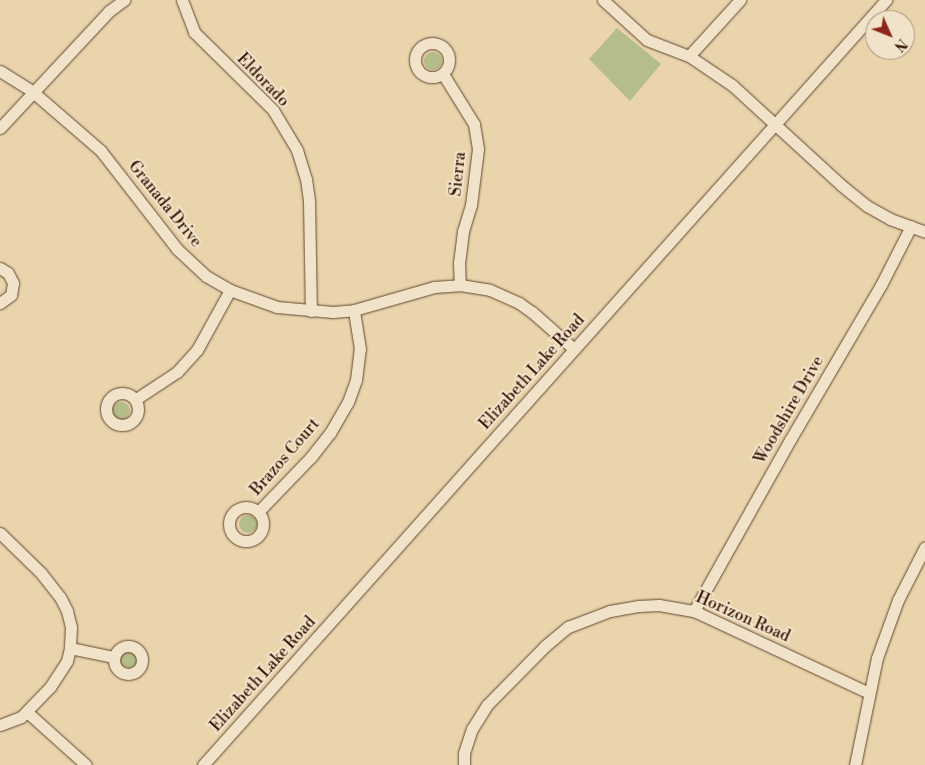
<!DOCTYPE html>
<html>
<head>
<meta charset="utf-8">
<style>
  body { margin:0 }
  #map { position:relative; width:925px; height:765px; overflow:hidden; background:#e9d4ac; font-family:"Libre Bodoni",serif }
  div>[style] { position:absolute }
  .green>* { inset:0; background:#b5bd8a }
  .round { border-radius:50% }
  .roads { filter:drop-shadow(0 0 1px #644630) drop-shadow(0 0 1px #644630) }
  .minor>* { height:11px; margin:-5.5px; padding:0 5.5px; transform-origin:5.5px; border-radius:5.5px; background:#f1e3c9 }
  .minor>.ring { margin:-5.5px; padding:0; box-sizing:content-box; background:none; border:11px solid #f1e3c9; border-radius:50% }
  span { translate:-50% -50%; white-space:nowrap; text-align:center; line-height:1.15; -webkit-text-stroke:4px #f1e3c9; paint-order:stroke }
  .street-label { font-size:16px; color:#381707 }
  .north { position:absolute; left:865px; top:10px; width:50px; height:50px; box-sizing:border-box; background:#f1e3c9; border:1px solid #a7917b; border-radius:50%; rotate:134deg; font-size:14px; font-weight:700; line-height:20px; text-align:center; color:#381707 }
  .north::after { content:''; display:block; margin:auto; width:18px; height:22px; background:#8f2418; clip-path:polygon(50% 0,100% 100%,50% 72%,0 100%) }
</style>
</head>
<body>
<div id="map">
  <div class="green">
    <div style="clip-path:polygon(617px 28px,661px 64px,630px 101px,589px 59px)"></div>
    <div class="round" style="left:424px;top:52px;width:18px;height:18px"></div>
    <div class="round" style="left:112px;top:402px;width:18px;height:18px"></div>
    <div class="round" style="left:239px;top:515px;width:18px;height:18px"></div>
    <div class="round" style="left:120px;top:650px;width:18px;height:18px"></div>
  </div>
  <div class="roads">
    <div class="minor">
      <div style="left:182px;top:0;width:34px;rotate:69deg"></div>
      <div style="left:194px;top:32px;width:111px;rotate:44.6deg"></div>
      <div style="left:273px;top:110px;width:47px;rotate:59deg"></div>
      <div style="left:297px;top:150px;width:30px;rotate:73deg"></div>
      <div style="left:306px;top:179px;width:22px;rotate:82deg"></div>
      <div style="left:309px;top:201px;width:110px;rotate:89deg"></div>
      <div style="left:603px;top:0;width:59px;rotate:42.3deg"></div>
      <div style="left:647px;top:40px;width:45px;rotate:20.9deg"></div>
      <div style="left:689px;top:56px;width:52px;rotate:34deg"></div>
      <div style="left:732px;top:85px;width:148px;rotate:42.5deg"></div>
      <div style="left:841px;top:185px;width:33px;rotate:39deg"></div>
      <div style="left:867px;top:206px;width:26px;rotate:29deg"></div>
      <div style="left:890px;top:219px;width:37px;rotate:20deg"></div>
      <div class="ring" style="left:415px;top:43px;width:23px;height:23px"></div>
      <div style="left:689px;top:56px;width:76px;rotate:-47.7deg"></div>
      <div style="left:0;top:71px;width:39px;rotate:32deg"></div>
      <div style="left:33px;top:92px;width:90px;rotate:40.9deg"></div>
      <div style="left:101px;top:151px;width:124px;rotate:52.2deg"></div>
      <div style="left:177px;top:249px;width:40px;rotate:43deg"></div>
      <div style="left:206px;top:276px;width:28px;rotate:30deg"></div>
      <div style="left:230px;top:290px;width:50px;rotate:19.9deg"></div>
      <div style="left:277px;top:307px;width:56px;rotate:5.1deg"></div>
      <div style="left:333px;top:312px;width:21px;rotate:-5deg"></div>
      <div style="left:354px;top:310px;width:83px;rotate:-16deg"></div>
      <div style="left:434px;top:287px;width:26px;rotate:-4deg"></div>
      <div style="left:460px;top:285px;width:30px;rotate:9deg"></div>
      <div style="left:490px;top:290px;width:32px;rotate:24deg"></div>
      <div style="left:519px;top:303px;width:16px;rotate:35deg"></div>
      <div style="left:532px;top:312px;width:56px;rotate:41.4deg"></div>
      <div style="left:443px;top:74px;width:59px;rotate:58.2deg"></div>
      <div style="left:474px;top:124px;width:25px;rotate:81deg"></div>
      <div style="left:478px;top:149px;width:56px;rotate:97.1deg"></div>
      <div style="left:471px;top:205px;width:27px;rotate:107deg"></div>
      <div style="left:463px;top:231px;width:31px;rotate:97deg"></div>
      <div style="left:459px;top:262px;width:23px;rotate:88deg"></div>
      <div style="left:0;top:128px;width:160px;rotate:-47deg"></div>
      <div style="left:109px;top:11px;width:19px;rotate:-36deg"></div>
      <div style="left:0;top:268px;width:9px;rotate:32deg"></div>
      <div style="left:8px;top:273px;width:11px;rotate:63deg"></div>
      <div style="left:13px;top:283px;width:12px;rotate:99deg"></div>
      <div style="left:11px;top:295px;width:14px;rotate:144deg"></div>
      <div class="ring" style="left:106px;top:393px;width:21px;height:21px"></div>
      <div style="left:136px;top:399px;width:49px;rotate:-33.4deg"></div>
      <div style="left:177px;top:372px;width:30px;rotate:-48deg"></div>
      <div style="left:197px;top:350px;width:68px;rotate:-61.2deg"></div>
      <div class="ring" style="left:229px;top:507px;width:23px;height:23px"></div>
      <div style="left:258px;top:512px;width:76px;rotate:-46.1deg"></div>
      <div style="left:311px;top:457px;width:31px;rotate:-52deg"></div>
      <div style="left:330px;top:433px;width:36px;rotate:-60deg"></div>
      <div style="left:348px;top:402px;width:23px;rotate:-70deg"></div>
      <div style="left:356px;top:380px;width:31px;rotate:-83deg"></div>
      <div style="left:360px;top:349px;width:39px;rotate:-99deg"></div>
      <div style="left:0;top:533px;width:57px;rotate:44.3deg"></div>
      <div style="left:41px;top:573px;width:31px;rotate:52deg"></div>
      <div style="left:60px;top:597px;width:16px;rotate:63deg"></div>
      <div style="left:67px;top:611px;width:16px;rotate:76deg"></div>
      <div style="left:71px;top:627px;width:21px;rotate:93deg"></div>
      <div style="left:70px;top:648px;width:13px;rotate:103deg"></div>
      <div style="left:67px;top:661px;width:31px;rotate:123deg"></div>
      <div style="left:50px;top:687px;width:42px;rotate:134deg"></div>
      <div style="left:21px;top:717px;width:22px;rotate:159deg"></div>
      <div style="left:694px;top:611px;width:196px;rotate:-60.7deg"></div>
      <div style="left:790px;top:440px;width:180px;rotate:-59.6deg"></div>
      <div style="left:881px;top:285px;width:66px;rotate:-63deg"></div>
      <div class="ring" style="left:114px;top:646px;width:17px;height:17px"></div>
      <div style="left:70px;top:648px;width:45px;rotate:11.6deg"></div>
      <div style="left:27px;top:712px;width:79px;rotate:41.9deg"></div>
      <div style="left:203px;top:765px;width:1026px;rotate:-48.24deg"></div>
      <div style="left:464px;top:765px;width:12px;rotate:-90deg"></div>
      <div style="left:464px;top:753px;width:25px;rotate:-72deg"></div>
      <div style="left:472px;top:729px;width:28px;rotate:-58deg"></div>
      <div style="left:487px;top:705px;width:83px;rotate:-45.5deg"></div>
      <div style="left:545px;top:646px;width:30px;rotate:-40deg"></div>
      <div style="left:568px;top:627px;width:45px;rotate:-20.9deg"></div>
      <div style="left:610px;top:611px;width:28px;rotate:-10deg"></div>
      <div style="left:638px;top:606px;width:21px;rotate:-3deg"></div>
      <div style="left:659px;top:605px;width:36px;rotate:10deg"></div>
      <div style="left:694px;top:611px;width:193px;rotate:25.1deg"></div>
      <div style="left:855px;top:765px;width:109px;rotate:-78.4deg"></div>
      <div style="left:877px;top:658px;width:62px;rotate:-70.1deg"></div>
      <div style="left:898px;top:600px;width:59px;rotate:-63deg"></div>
    </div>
  </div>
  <div class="street-label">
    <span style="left:263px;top:80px;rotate:46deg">Eldorado</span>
    <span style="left:458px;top:174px;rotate:-84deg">Sierra</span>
    <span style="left:165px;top:204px;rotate:51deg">Granada Drive</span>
    <span style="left:532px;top:372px;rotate:-48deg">Elizabeth Lake Road</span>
    <span style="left:789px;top:410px;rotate:-60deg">Woodshire Drive</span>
    <span style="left:285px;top:457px;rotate:-49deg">Brazos Court</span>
    <span style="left:743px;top:617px;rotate:24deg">Horizon Road</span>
    <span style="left:263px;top:674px;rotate:-48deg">Elizabeth Lake Road</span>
  </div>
  <div class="north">N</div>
</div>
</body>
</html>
